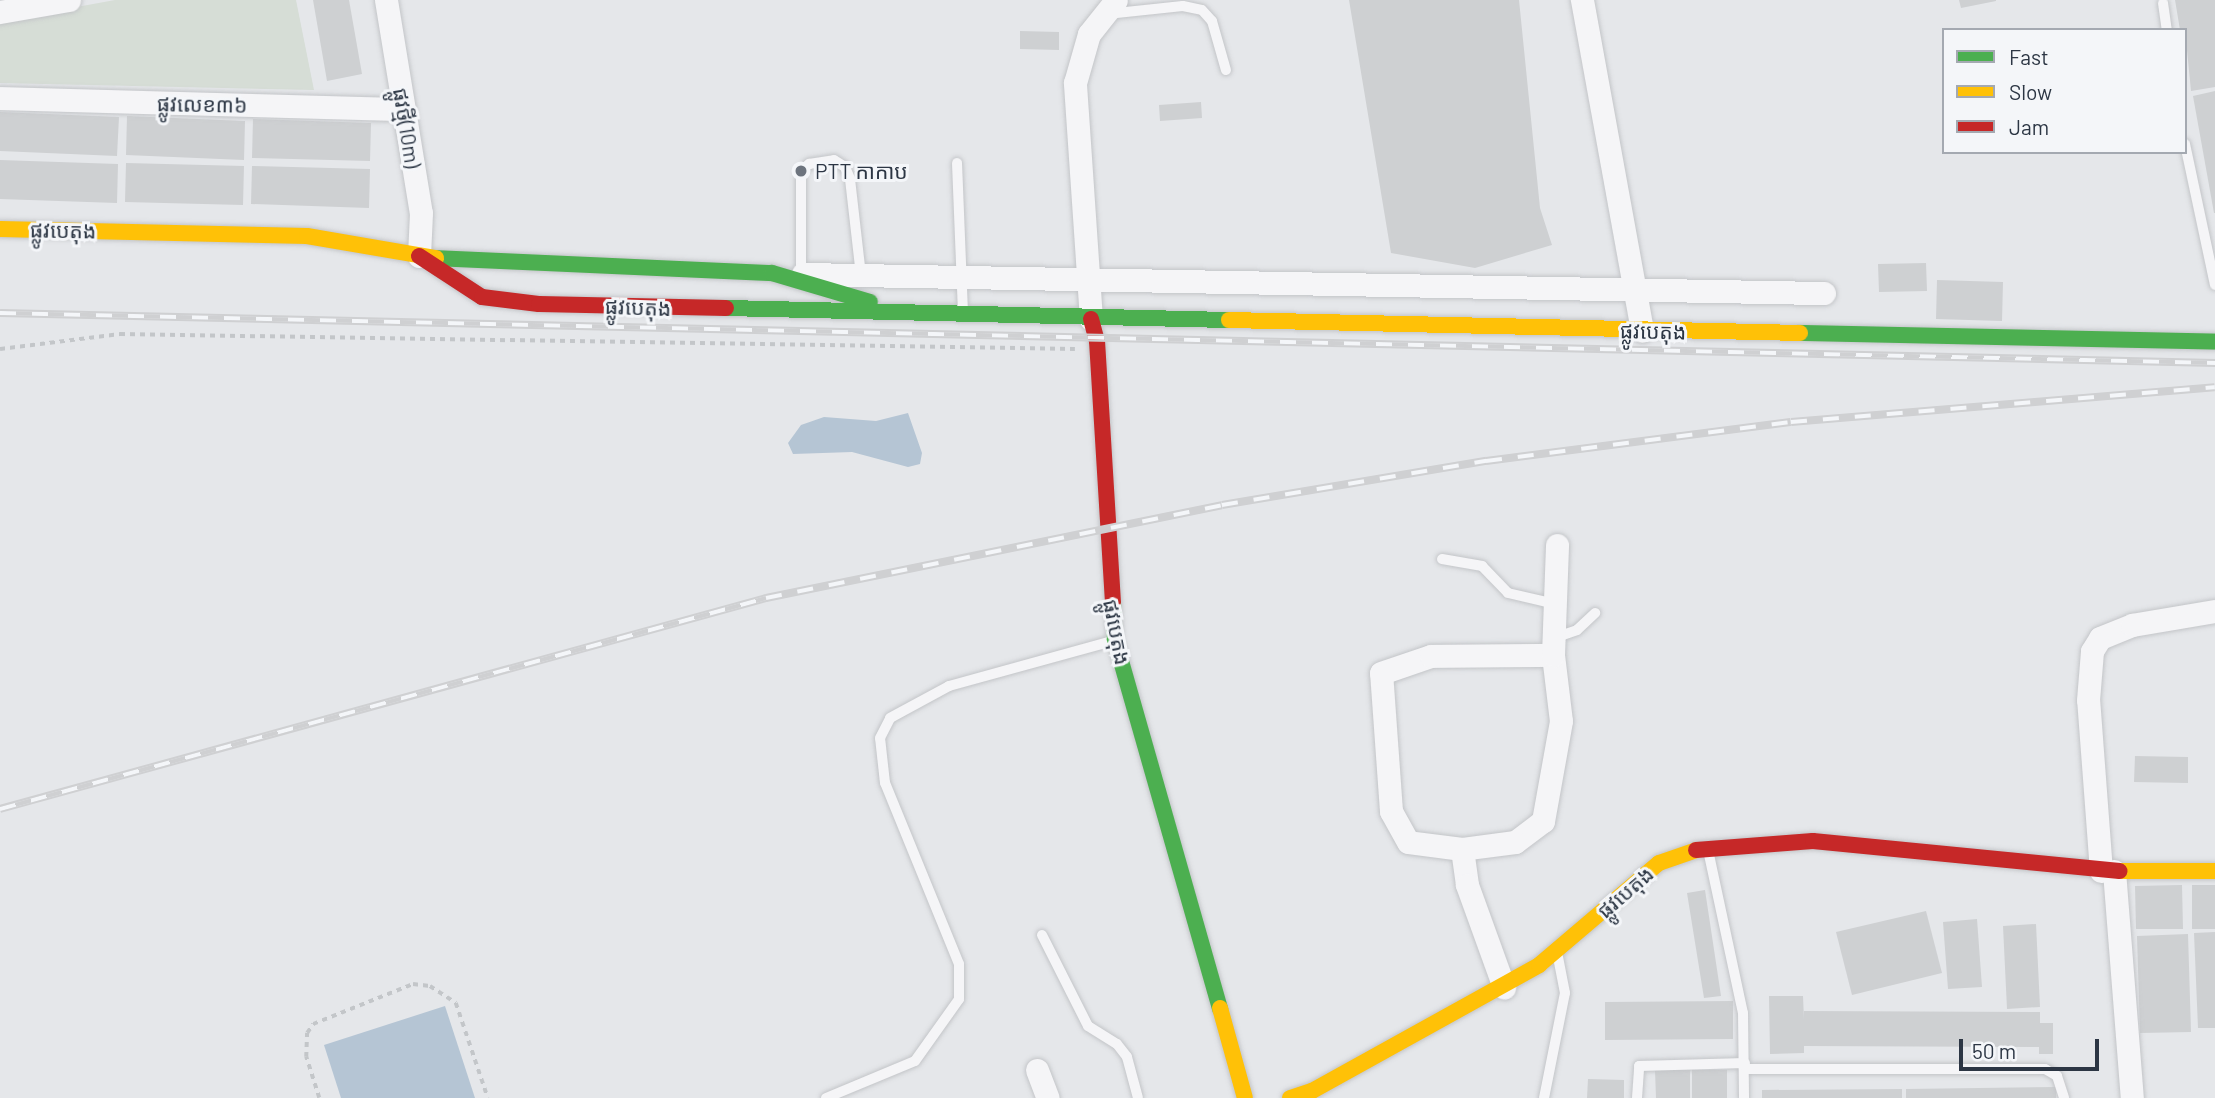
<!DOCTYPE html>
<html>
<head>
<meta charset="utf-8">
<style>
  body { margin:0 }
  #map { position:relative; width:2215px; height:1098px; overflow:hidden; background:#e5e7ea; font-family:Barlow,"Noto Sans Khmer",sans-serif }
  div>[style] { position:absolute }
  .green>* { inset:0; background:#d6ddd6 }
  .water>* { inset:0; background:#b5c5d4 }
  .building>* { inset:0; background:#ced0d2 }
  .path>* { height:3.5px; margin-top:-1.75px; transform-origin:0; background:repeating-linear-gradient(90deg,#c3c6c9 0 5px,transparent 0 10px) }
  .roads { filter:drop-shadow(0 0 2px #c3c5c8) drop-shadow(0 0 2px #c3c5c8) }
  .lane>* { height:10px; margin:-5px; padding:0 5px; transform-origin:5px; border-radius:5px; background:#f5f5f7 }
  .street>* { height:23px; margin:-11.5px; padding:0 11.5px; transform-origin:11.5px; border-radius:11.5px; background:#f5f5f7 }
  .fast>* { height:16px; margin:-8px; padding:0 8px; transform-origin:8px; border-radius:8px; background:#4caf50 }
  .slow>* { height:16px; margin:-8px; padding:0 8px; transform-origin:8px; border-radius:8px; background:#ffc107 }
  .jam>* { height:16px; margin:-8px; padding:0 8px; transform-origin:8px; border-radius:8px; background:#c62828 }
  .rail>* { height:8px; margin-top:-4px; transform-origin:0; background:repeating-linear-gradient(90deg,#f4f6f9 0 16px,#cfd0d2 0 32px); box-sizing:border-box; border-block:2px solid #cfd0d2 }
  .dots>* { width:19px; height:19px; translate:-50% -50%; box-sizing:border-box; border:4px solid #f4f6f9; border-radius:50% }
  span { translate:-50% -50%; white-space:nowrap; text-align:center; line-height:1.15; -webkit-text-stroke:6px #f4f6f9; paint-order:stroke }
  .street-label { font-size:21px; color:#2c3644 }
  .poi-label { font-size:21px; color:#2c3644 }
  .left { translate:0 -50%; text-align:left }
  .legend { position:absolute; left:1942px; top:28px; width:245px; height:126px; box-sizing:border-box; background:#f4f6f9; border:2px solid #a4a9b1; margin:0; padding:9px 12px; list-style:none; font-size:21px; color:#2c3644 }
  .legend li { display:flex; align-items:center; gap:14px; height:35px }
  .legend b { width:35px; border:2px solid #a4a9b1 }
  .scale { position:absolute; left:1959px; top:1039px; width:140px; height:32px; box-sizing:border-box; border:4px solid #2c3644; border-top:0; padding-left:9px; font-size:21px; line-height:24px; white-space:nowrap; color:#2c3644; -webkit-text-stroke:5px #f4f6f9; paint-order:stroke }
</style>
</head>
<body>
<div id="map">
  <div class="green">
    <div style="clip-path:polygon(115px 0,296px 0,314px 90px,0 83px,0 21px)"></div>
  </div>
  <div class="water">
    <div style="clip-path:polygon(908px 413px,922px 453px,920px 464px,908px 467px,852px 452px,793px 454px,788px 443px,801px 425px,824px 417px,876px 421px)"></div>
    <div style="clip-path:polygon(445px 1006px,475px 1098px,341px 1098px,324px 1045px)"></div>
  </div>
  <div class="building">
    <div style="clip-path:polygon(313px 0,349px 0,362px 74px,327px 81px)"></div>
    <div style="clip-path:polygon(1349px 0,1519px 0,1540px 208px,1552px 245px,1475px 268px,1391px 253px)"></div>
    <div style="clip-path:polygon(1959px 0,1996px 0,1996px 1px,1961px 8px)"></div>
    <div style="clip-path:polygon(2175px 0,2215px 0,2215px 87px,2191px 91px,2185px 30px,2180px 30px)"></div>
    <div style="clip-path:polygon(1020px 31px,1059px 32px,1059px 50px,1020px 49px)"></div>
    <div style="clip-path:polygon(2215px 91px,2215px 213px,2214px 213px,2193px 96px)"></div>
    <div style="clip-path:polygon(1201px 102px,1202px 118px,1160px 121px,1159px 105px)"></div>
    <div style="clip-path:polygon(0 112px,119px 117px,117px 156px,0 151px)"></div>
    <div style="clip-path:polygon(127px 116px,245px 121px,244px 160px,126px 155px)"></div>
    <div style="clip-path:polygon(253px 119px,371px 123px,370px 161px,252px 158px)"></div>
    <div style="clip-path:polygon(0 160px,118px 164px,117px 203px,0 199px)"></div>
    <div style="clip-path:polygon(126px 163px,244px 166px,243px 205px,125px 202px)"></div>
    <div style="clip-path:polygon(252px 166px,370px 169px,369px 208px,251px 204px)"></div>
    <div style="clip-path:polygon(1926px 263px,1927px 291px,1879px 292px,1878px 264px)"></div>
    <div style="clip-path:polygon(1937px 280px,2003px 282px,2002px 321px,1936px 319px)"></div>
    <div style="clip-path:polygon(2135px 756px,2188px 757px,2188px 783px,2134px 782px)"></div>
    <div style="clip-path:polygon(2182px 885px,2183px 929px,2136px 929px,2135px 886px)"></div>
    <div style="clip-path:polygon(2192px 885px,2215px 885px,2215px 929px,2192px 929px)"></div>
    <div style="clip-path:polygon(1705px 890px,1721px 996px,1704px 998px,1687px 893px)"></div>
    <div style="clip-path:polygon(1926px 911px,1942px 973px,1852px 995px,1836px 932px)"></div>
    <div style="clip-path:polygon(1977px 919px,1982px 987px,1948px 989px,1943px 922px)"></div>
    <div style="clip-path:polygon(2036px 924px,2040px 1007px,2007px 1009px,2003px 926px)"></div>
    <div style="clip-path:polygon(2215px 932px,2215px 1028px,2198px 1028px,2194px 933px)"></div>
    <div style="clip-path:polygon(2188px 934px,2191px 1032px,2140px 1033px,2137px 936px)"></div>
    <div style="clip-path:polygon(1769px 996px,1803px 996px,1804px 1019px,1804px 1011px,2040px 1012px,2040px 1023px,2053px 1023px,2053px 1054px,2039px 1054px,2039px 1047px,1804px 1046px,1804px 1053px,1770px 1054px)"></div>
    <div style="clip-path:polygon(1733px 1001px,1733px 1039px,1605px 1040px,1605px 1002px)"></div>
    <div style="clip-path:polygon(1655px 1070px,1690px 1070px,1690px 1098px,1656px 1098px)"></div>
    <div style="clip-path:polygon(1692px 1070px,1727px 1070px,1727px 1098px,1692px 1098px)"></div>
    <div style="clip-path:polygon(1588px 1079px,1624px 1080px,1624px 1098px,1587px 1098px)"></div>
    <div style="clip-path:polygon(2056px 1087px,2056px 1098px,1906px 1098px,1906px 1089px)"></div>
    <div style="clip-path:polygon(1902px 1089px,1902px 1098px,1762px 1098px,1762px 1090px)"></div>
  </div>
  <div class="path">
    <div style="left:0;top:349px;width:121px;rotate:-7.1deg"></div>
    <div style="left:120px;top:334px;width:955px;rotate:0.9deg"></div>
    <div style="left:319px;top:1098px;width:43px;rotate:-107.6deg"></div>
    <div style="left:306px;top:1057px;width:24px;rotate:-88deg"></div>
    <div style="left:307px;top:1033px;width:11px;rotate:-56deg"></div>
    <div style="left:313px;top:1024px;width:108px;rotate:-21.8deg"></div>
    <div style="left:413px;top:984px;width:17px;rotate:7deg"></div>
    <div style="left:430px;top:986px;width:31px;rotate:33deg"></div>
    <div style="left:456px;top:1003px;width:100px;rotate:71.4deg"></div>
  </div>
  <div class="roads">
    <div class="lane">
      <div style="left:2163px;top:3px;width:27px;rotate:82deg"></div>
      <div style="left:1107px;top:14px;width:76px;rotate:-6deg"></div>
      <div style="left:1183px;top:6px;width:19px;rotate:12deg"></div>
      <div style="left:1202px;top:10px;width:15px;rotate:48deg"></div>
      <div style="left:1212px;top:21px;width:51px;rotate:74.1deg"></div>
      <div style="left:2185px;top:144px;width:144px;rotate:78deg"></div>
      <div style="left:957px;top:163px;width:148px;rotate:87.7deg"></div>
      <div style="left:801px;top:276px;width:105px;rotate:-90deg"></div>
      <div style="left:801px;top:171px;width:11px;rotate:-41deg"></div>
      <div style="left:809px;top:164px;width:25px;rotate:-9deg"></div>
      <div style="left:834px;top:160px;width:13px;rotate:32deg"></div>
      <div style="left:845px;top:167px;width:13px;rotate:67deg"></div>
      <div style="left:850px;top:179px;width:98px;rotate:83.5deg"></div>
      <div style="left:1442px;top:559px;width:41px;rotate:9.9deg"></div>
      <div style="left:1482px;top:566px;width:37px;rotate:46deg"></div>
      <div style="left:1508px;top:593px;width:48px;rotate:13.2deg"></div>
      <div style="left:1554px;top:638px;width:24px;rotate:-19deg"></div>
      <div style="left:1577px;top:630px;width:25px;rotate:-43deg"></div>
      <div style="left:1708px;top:850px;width:167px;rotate:77.9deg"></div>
      <div style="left:1743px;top:1013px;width:85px;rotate:89.3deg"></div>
      <div style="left:1042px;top:935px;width:102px;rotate:63.2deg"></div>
      <div style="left:1088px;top:1026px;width:34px;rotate:32deg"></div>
      <div style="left:1117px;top:1044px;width:16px;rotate:52deg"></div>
      <div style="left:1127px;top:1057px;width:42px;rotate:75deg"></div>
      <div style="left:1746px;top:1069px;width:299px"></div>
      <div style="left:2045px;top:1069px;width:14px;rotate:30deg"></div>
      <div style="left:2057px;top:1076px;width:23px;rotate:72deg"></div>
      <div style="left:826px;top:1098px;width:96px;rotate:-22.6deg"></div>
      <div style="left:915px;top:1061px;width:76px;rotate:-54.6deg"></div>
      <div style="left:959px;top:999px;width:35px;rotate:-90deg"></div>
      <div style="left:959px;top:964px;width:196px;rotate:-112.2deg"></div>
      <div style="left:885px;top:783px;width:45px;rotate:-96.3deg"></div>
      <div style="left:880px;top:738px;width:22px;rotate:-63deg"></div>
      <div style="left:890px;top:718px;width:67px;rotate:-28.5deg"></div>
      <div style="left:949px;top:686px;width:169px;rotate:-15.4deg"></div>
      <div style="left:1544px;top:1098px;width:107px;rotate:-78.7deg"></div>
      <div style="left:1565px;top:993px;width:37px;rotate:-101deg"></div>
      <div style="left:1637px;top:1098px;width:32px;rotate:-86deg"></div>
      <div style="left:1639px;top:1066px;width:106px;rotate:-1.6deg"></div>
    </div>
    <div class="street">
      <div style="left:386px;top:0;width:216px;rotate:80.7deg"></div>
      <div style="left:421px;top:213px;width:43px;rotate:92.7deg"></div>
      <div style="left:1582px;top:0;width:336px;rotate:79.7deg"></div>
      <div style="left:0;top:12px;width:70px;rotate:-9.9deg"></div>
      <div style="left:0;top:98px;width:404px;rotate:1.6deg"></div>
      <div style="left:803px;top:274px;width:1021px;rotate:1.07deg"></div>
      <div style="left:1091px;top:319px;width:237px;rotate:-93.9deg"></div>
      <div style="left:1075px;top:83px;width:51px;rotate:-74.1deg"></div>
      <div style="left:1089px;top:34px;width:43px;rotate:-51.5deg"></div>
      <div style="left:1553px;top:655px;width:66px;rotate:83.1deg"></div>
      <div style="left:1561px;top:721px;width:102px;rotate:100.2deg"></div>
      <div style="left:1543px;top:821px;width:35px;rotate:143deg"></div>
      <div style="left:1515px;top:842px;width:53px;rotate:172.5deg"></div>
      <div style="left:1462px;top:849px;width:54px;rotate:-172.6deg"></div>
      <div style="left:1408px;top:842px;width:35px;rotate:-119deg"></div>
      <div style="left:1391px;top:811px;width:138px;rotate:-94.1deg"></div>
      <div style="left:1381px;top:673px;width:53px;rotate:-18.8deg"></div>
      <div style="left:1431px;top:656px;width:122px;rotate:-0.5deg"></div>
      <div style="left:1553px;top:655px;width:110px;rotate:-87.9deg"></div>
      <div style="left:1462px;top:849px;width:36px;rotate:82deg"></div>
      <div style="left:1467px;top:885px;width:109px;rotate:70.1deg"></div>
      <div style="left:2101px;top:871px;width:171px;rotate:-94.3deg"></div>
      <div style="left:2088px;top:700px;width:49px;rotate:-85.3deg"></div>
      <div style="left:2092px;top:651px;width:15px;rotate:-58deg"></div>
      <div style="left:2100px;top:638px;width:35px;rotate:-22deg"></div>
      <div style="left:2132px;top:625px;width:84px;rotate:-9.6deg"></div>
      <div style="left:2114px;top:871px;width:228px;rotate:85.5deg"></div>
      <div style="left:1037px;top:1070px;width:30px;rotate:69deg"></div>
    </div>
    <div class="fast">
      <div style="left:436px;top:258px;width:336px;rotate:2.6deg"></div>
      <div style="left:772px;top:273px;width:102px;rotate:16.5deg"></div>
      <div style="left:726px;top:308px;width:503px;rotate:1.37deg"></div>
      <div style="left:1800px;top:333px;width:415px;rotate:1.2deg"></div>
      <div style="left:1113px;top:603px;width:37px;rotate:87deg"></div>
      <div style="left:1115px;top:640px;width:383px;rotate:74.1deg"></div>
    </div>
    <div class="slow">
      <div style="left:0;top:229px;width:307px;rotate:1.3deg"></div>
      <div style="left:307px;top:236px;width:131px;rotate:9.7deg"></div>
      <div style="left:1229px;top:320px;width:571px;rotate:1.3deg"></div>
      <div style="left:2120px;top:871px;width:95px"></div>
      <div style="left:1220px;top:1008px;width:93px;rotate:74.5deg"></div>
      <div style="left:1290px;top:1098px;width:23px;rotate:-18deg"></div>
      <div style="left:1312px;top:1091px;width:260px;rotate:-29deg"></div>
      <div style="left:1539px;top:965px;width:157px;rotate:-40.4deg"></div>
      <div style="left:1659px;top:863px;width:39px;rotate:-19deg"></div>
    </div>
    <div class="jam">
      <div style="left:419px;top:256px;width:75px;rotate:33.1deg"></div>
      <div style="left:482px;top:297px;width:57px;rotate:7deg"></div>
      <div style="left:539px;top:304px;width:187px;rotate:1.2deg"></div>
      <div style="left:1091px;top:319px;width:23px;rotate:75deg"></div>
      <div style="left:1097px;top:341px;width:262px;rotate:86.5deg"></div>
      <div style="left:1696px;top:850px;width:117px;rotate:-4.4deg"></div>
      <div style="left:1813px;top:841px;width:308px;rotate:5.6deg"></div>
    </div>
  </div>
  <div class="rail">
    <div style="left:0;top:313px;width:2216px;rotate:1.29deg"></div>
    <div style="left:0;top:809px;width:795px;rotate:-15.4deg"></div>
    <div style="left:766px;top:598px;width:465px;rotate:-11.5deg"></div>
    <div style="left:1222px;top:505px;width:268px;rotate:-9.5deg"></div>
    <div style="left:1486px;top:461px;width:307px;rotate:-7.3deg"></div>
    <div style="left:1791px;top:422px;width:425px;rotate:-4.7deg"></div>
  </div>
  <div class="dots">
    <div style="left:801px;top:171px;background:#6d747e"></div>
  </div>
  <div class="street-label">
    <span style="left:202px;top:104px;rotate:1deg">ផ្លូវលេខ៣៦</span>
    <span style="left:407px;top:128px;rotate:81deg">ផ្លូវថ្មី(10m)</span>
    <span style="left:63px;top:230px;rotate:1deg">ផ្លូវបេតុង</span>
    <span style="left:638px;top:307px;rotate:2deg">ផ្លូវបេតុង</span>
    <span style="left:1653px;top:331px;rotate:1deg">ផ្លូវបេតុង</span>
    <span style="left:1117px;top:632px;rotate:79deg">ផ្លូវបេតុង</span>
    <span style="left:1625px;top:892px;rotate:-41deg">ផ្លូវបេតុង</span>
  </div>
  <div class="poi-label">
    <span class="left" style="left:815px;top:171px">PTT កាកាប</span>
  </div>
  <ul class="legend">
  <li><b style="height:9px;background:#4caf50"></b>Fast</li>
  <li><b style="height:9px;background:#ffc107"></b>Slow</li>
  <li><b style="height:9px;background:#c62828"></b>Jam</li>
  </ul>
  <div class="scale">50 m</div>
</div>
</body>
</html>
